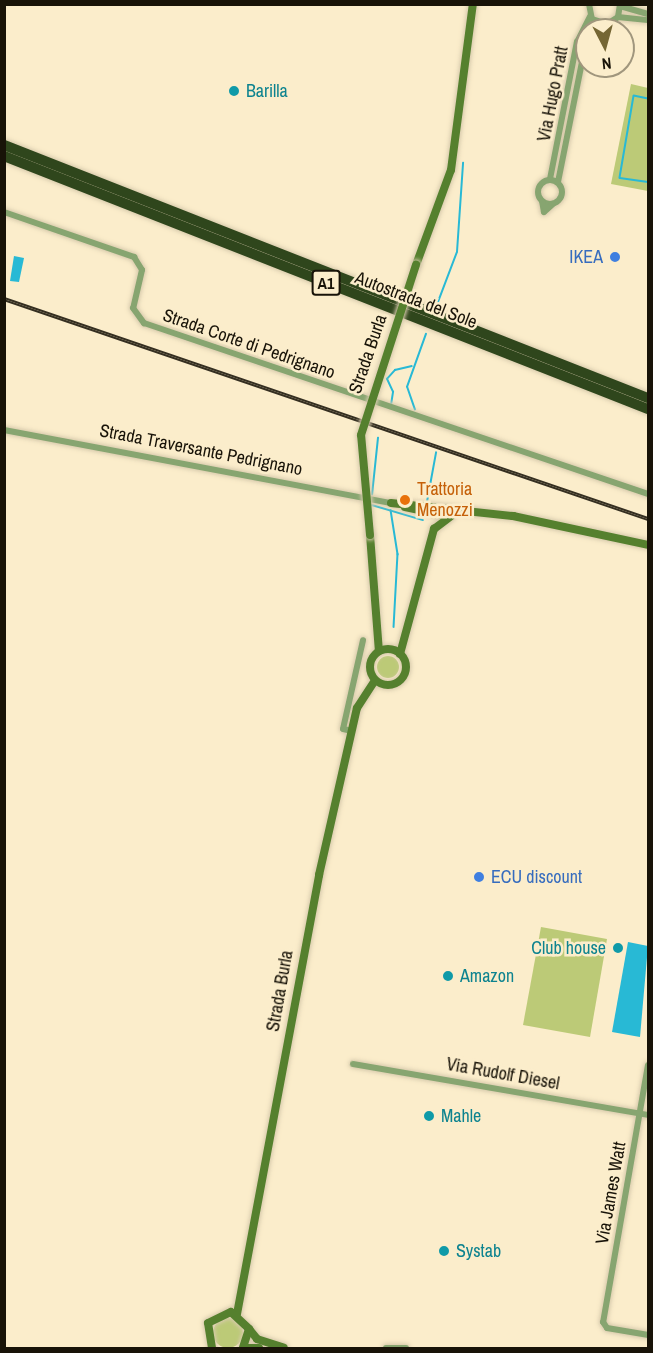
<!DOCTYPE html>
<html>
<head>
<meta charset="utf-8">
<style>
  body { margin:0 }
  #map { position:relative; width:653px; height:1353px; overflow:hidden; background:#fbedcb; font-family:"Archivo Narrow",sans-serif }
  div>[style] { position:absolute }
  .green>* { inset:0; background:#bcca77 }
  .round { border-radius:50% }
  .water>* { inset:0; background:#28b9d5 }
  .stream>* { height:1.5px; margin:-0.75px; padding:0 0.75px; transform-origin:0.75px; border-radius:0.75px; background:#28b9d5 }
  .roads { filter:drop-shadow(0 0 2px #d7caac) drop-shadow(0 0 2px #d7caac) }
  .street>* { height:6px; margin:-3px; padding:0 3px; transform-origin:3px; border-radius:3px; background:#87a570 }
  .street>.ring { margin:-3px; padding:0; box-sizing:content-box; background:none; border:6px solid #87a570; border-radius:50% }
  .secondary>* { height:8px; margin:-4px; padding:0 4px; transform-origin:4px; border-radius:4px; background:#55802e }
  .secondary>.ring { margin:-4px; padding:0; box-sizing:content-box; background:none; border:8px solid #55802e; border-radius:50% }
  .highway>* { height:10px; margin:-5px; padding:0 5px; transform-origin:5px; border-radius:5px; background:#2f461c }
  .rail>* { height:4px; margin-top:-2px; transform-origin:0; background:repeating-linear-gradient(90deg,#fbedcb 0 4.5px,#352f21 0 9px); box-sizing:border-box; border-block:2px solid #352f21 }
  .bridges { filter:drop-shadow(0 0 2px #d7caac) drop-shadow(0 0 2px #d7caac) }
  .secondary-bridge>* { height:8px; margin:-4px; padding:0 4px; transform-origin:4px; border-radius:4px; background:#55802e }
  .dots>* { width:16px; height:16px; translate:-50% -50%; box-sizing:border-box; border:3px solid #fbedcb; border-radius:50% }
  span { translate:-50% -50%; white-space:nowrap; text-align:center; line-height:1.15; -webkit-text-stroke:5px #fbedcb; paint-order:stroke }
  .shield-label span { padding:2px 4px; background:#fbedcb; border:2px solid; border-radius:4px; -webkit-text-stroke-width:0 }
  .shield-label { font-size:16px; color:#181308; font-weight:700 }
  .culture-label { font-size:18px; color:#0d838f }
  .left { translate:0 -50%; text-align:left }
  .right { translate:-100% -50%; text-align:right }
  .street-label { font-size:18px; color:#181308 }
  .shop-label { font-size:18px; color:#366cbe }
  .food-label { font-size:18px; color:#c56008 }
  .frame { position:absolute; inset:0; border:6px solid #181308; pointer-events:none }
  .north { position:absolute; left:575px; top:18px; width:60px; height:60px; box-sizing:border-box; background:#fbedcb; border:2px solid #a0967d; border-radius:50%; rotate:174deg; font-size:16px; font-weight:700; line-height:24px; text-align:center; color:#181308 }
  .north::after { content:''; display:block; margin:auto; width:21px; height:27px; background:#756634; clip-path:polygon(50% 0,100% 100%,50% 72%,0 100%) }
</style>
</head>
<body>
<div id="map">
  <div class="green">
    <div style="clip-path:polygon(631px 84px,648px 88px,648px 191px,611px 184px)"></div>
    <div class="round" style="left:377px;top:656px;width:22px;height:22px"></div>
    <div style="clip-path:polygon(541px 927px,607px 939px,590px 1037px,523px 1025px)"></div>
    <div class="round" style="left:213px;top:1318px;width:30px;height:30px"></div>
  </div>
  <div class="water">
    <div style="clip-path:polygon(14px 256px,24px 258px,19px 282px,10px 281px)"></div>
    <div style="clip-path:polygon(628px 942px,648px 946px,640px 1037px,612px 1032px)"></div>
  </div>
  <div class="stream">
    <div style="left:648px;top:99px;width:14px;rotate:-168deg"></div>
    <div style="left:634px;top:96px;width:83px;rotate:99.7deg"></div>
    <div style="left:620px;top:178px;width:28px;rotate:8deg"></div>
    <div style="left:438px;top:302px;width:53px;rotate:-69.2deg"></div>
    <div style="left:457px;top:252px;width:89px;rotate:-86.1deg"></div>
    <div style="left:391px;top:405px;width:13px;rotate:-81deg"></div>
    <div style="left:393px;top:392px;width:14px;rotate:-115deg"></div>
    <div style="left:387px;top:379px;width:12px;rotate:-48deg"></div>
    <div style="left:395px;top:370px;width:17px;rotate:-13deg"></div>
    <div style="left:415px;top:410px;width:24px;rotate:-109deg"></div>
    <div style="left:407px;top:387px;width:56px;rotate:-70.3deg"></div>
    <div style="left:372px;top:495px;width:57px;rotate:-84deg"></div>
    <div style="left:427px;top:502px;width:50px;rotate:-79.6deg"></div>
    <div style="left:372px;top:505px;width:53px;rotate:16.4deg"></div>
    <div style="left:391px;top:510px;width:45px;rotate:81deg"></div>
    <div style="left:398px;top:554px;width:73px;rotate:93.1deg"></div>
  </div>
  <div class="roads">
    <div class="street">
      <div style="left:589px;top:4px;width:15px;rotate:79deg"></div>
      <div style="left:592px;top:19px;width:16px;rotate:18deg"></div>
      <div style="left:607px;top:24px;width:13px;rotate:-32deg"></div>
      <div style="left:618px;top:17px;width:13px;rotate:-81deg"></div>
      <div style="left:620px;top:6px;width:29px;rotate:16deg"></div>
      <div style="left:618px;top:17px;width:30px;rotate:6deg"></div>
      <div style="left:550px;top:179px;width:140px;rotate:-78.9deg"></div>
      <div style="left:577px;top:42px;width:29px;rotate:-63deg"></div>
      <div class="ring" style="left:538px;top:180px;width:18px;height:18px"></div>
      <div style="left:558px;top:182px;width:148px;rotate:-78.7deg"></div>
      <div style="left:542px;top:201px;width:11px;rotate:80deg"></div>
      <div style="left:544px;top:212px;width:12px;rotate:-42deg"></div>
      <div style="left:4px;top:212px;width:138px;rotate:19.1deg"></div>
      <div style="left:134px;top:257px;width:15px;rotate:58deg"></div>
      <div style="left:142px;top:270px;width:39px;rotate:103deg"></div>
      <div style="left:133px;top:308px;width:19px;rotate:54deg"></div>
      <div style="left:144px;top:323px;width:532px;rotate:18.74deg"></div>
      <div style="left:4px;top:430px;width:394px;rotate:10.7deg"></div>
      <div style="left:352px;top:731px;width:9px;rotate:-167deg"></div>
      <div style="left:343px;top:729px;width:91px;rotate:-77.3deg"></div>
      <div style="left:353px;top:1064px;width:299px;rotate:9.8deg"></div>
      <div style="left:648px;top:1065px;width:261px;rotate:99.9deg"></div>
      <div style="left:603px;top:1322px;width:7px;rotate:56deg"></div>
      <div style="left:607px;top:1328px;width:42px;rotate:9.7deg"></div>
      <div style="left:386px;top:1348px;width:20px"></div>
    </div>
    <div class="secondary">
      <div style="left:416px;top:265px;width:101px;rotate:-69.8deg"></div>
      <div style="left:451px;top:170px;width:167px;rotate:-82.5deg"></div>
      <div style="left:391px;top:503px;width:123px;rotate:6.1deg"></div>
      <div style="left:513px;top:516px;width:138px;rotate:12.1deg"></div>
      <div style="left:405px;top:507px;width:44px;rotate:11.8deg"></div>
      <div style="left:370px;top:535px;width:116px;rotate:85.6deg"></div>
      <div class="ring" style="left:370px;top:649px;width:28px;height:28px"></div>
      <div style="left:400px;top:654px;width:130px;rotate:-74.8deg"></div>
      <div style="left:434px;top:529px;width:21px;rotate:-37deg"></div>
      <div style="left:237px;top:1314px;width:447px;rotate:-79.4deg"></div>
      <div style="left:319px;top:875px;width:171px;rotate:-77.2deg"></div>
      <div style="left:357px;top:708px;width:33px;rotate:-57deg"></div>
      <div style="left:249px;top:1329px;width:13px;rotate:51deg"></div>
      <div style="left:257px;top:1339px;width:28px;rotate:18deg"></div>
      <div style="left:212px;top:1348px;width:25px;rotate:-99deg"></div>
      <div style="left:208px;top:1323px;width:25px;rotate:-26deg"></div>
      <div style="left:231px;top:1312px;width:25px;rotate:43deg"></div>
      <div style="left:249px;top:1329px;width:20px;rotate:108deg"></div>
      <div style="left:245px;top:1348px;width:14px"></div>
    </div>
    <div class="highway">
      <div style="left:4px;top:145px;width:692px;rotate:21.45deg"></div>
      <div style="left:4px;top:156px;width:692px;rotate:21.45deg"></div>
    </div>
  </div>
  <div class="rail">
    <div style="left:4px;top:299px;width:681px;rotate:18.86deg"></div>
  </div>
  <div class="bridges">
    <div class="secondary-bridge">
      <div style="left:370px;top:535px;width:100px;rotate:-95.1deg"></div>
      <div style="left:361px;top:435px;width:179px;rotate:-72.1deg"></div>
    </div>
  </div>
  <div class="dots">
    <div style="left:234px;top:91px;background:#0f9aa8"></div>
    <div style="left:615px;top:257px;background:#3f7fe0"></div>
    <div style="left:405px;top:500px;background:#e8710a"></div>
    <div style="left:479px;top:877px;background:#3f7fe0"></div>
    <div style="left:618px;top:948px;background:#0f9aa8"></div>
    <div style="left:448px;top:976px;background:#0f9aa8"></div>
    <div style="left:429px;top:1116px;background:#0f9aa8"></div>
    <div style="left:444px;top:1251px;background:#0f9aa8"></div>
  </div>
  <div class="shield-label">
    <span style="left:326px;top:283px">A1</span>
  </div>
  <div class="culture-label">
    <span class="left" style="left:246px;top:91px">Barilla</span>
    <span class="right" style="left:606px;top:948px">Club house</span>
    <span class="left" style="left:460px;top:976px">Amazon</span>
    <span class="left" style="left:441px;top:1116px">Mahle</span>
    <span class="left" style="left:456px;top:1251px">Systab</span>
  </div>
  <div class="street-label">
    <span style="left:553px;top:94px;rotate:-79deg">Via Hugo Pratt</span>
    <span style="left:416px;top:300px;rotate:21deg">Autostrada del Sole</span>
    <span style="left:249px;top:344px;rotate:19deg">Strada Corte di Pedrignano</span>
    <span style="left:368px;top:354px;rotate:-71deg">Strada Burla</span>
    <span style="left:201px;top:450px;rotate:11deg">Strada Traversante Pedrignano</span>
    <span style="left:280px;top:991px;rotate:-80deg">Strada Burla</span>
    <span style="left:503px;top:1074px;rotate:10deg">Via Rudolf Diesel</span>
    <span style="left:611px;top:1193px;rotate:-80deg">Via James Watt</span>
  </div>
  <div class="shop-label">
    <span class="right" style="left:603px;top:257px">IKEA</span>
    <span class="left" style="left:491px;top:877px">ECU discount</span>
  </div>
  <div class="food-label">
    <span class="left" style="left:417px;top:500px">Trattoria<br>Menozzi</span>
  </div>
  <div class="frame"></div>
  <div class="north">N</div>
</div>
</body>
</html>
